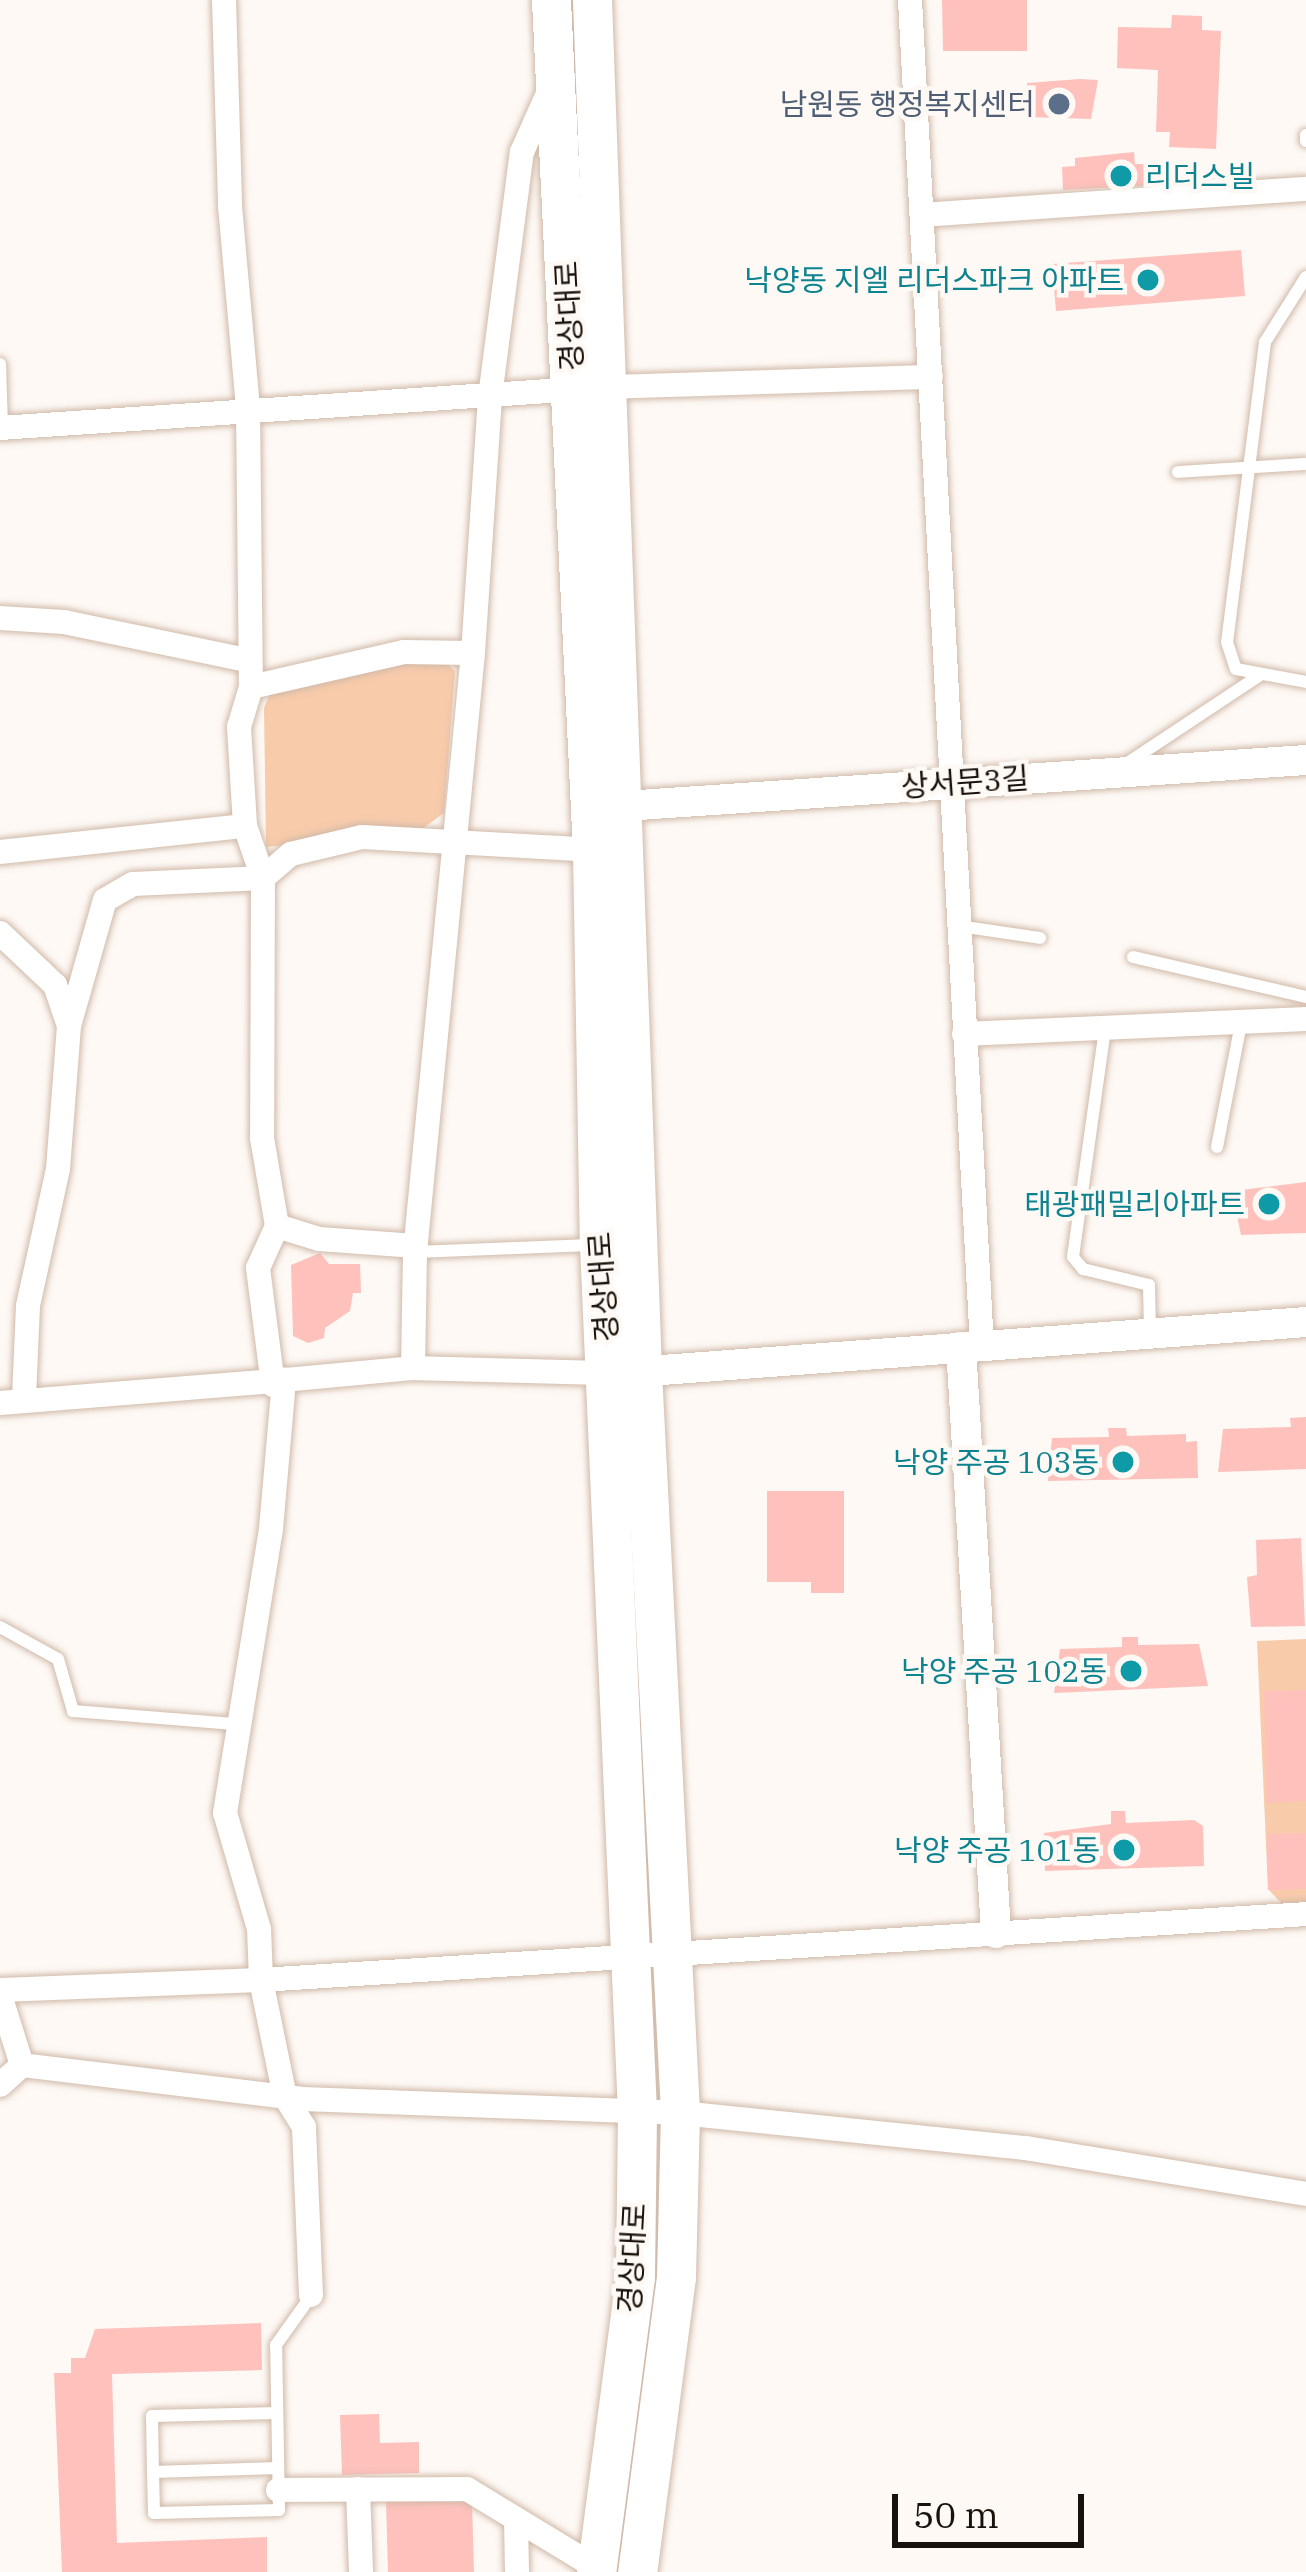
<!DOCTYPE html>
<html>
<head>
<meta charset="utf-8">
<style>
  body { margin:0 }
  #map { position:relative; width:1306px; height:2572px; overflow:hidden; background:#fef9f5; font-family:"IBM Plex Serif","Noto Sans KR",serif }
  div>[style] { position:absolute }
  .green>* { inset:0; background:#f8cbab }
  .building>* { inset:0; background:#fec1bc }
  .roads { filter:drop-shadow(0 0 3px #d1baa9) drop-shadow(0 0 3px #d1baa9) }
  .service>* { height:12px; margin:-6px; padding:0 6px; transform-origin:6px; border-radius:6px; background:#fff }
  .minor>* { height:24px; margin:-12px; padding:0 12px; transform-origin:12px; border-radius:12px; background:#fff }
  .tertiary>* { height:30px; margin:-15px; padding:0 15px; transform-origin:15px; border-radius:15px; background:#fff }
  .primary>* { height:39px; margin:-19.5px; padding:0 19.5px; transform-origin:19.5px; border-radius:19.5px; background:#fff }
  .dots>* { width:33px; height:33px; translate:-50% -50%; box-sizing:border-box; border:6px solid #fef9f5; border-radius:50% }
  span { translate:-50% -50%; white-space:nowrap; text-align:center; line-height:1.15; -webkit-text-stroke:9px #fef9f5; paint-order:stroke }
  .service-label { font-size:30px; color:#4e5e75 }
  .right { translate:-100% -50%; text-align:right }
  .culture-label { font-size:30px; color:#0d838f }
  .left { translate:0 -50%; text-align:left }
  .street-label { font-size:30px; color:#19110b }
  .scale { position:absolute; left:892px; top:2494px; width:192px; height:54px; box-sizing:border-box; border:6px solid #19110b; border-top:0; padding-left:15px; font-size:36px; line-height:42px; white-space:nowrap; color:#19110b; -webkit-text-stroke:9px #fef9f5; paint-order:stroke }
</style>
</head>
<body>
<div id="map">
  <div class="green">
    <div style="clip-path:polygon(441px 658px,455px 671px,444px 813px,418px 832px,266px 847px,264px 708px,271px 691px,340px 670px)"></div>
    <div style="clip-path:polygon(1306px 1639px,1306px 1905px,1284px 1906px,1268px 1889px,1257px 1641px)"></div>
  </div>
  <div class="building">
    <div style="clip-path:polygon(942px 0,1027px 0,1027px 51px,943px 51px)"></div>
    <div style="clip-path:polygon(1172px 15px,1202px 16px,1202px 30px,1221px 31px,1216px 149px,1169px 147px,1170px 132px,1156px 132px,1158px 70px,1117px 68px,1118px 27px,1171px 28px)"></div>
    <div style="clip-path:polygon(1080px 79px,1098px 80px,1091px 119px,1026px 117px,1027px 83px)"></div>
    <div style="clip-path:polygon(1134px 152px,1135px 164px,1178px 164px,1179px 184px,1063px 190px,1062px 167px,1075px 166px,1075px 158px)"></div>
    <div style="clip-path:polygon(1241px 250px,1245px 296px,1056px 311px,1052px 264px)"></div>
    <div style="clip-path:polygon(1306px 1182px,1306px 1233px,1241px 1235px,1232px 1191px)"></div>
    <div style="clip-path:polygon(320px 1253px,329px 1264px,360px 1264px,361px 1293px,353px 1293px,350px 1311px,325px 1328px,324px 1338px,308px 1343px,293px 1336px,291px 1265px)"></div>
    <div style="clip-path:polygon(1306px 1417px,1306px 1469px,1218px 1472px,1223px 1429px,1291px 1427px,1290px 1418px)"></div>
    <div style="clip-path:polygon(1108px 1428px,1126px 1428px,1127px 1436px,1186px 1434px,1186px 1442px,1197px 1441px,1198px 1478px,1048px 1481px,1052px 1438px,1109px 1437px)"></div>
    <div style="clip-path:polygon(767px 1491px,844px 1491px,844px 1593px,811px 1593px,811px 1582px,767px 1582px)"></div>
    <div style="clip-path:polygon(1301px 1538px,1305px 1626px,1251px 1627px,1247px 1577px,1257px 1575px,1256px 1540px)"></div>
    <div style="clip-path:polygon(1122px 1637px,1138px 1637px,1138px 1645px,1199px 1644px,1208px 1686px,1054px 1693px,1060px 1649px,1122px 1647px)"></div>
    <div style="clip-path:polygon(1306px 1690px,1306px 1801px,1267px 1803px,1264px 1691px)"></div>
    <div style="clip-path:polygon(1111px 1811px,1125px 1811px,1126px 1823px,1194px 1820px,1203px 1826px,1204px 1866px,1045px 1871px,1044px 1833px,1111px 1824px)"></div>
    <div style="clip-path:polygon(1306px 1833px,1306px 1889px,1268px 1890px,1267px 1834px)"></div>
    <div style="clip-path:polygon(261px 2323px,262px 2370px,112px 2374px,117px 2543px,267px 2537px,267px 2572px,62px 2572px,54px 2373px,71px 2373px,71px 2358px,85px 2358px,95px 2329px)"></div>
    <div style="clip-path:polygon(379px 2414px,380px 2443px,419px 2442px,419px 2473px,342px 2475px,340px 2415px)"></div>
    <div style="clip-path:polygon(386px 2501px,472px 2502px,474px 2572px,388px 2572px)"></div>
  </div>
  <div class="roads">
    <div class="service">
      <div style="left:1306px;top:135px;width:6px;rotate:90deg"></div>
      <div style="left:1306px;top:277px;width:77px;rotate:122.2deg"></div>
      <div style="left:1265px;top:342px;width:302px;rotate:97.2deg"></div>
      <div style="left:1227px;top:642px;width:28px;rotate:72deg"></div>
      <div style="left:1236px;top:669px;width:71px;rotate:10.5deg"></div>
      <div style="left:0;top:364px;width:64px;rotate:88.2deg"></div>
      <div style="left:1178px;top:472px;width:128px;rotate:-3.6deg"></div>
      <div style="left:1126px;top:764px;width:161px;rotate:-33.6deg"></div>
      <div style="left:959px;top:926px;width:82px;rotate:8.4deg"></div>
      <div style="left:1133px;top:957px;width:178px;rotate:13deg"></div>
      <div style="left:1105px;top:1029px;width:230px;rotate:98deg"></div>
      <div style="left:1073px;top:1257px;width:16px;rotate:50deg"></div>
      <div style="left:1083px;top:1269px;width:68px;rotate:13.6deg"></div>
      <div style="left:1149px;top:1285px;width:47px;rotate:88.8deg"></div>
      <div style="left:1217px;top:1147px;width:126px;rotate:-79deg"></div>
      <div style="left:415px;top:1252px;width:176px;rotate:-2.3deg"></div>
      <div style="left:0;top:1627px;width:66px;rotate:28.9deg"></div>
      <div style="left:58px;top:1659px;width:54px;rotate:73.9deg"></div>
      <div style="left:73px;top:1711px;width:162px;rotate:4.6deg"></div>
      <div style="left:277px;top:2413px;width:125px;rotate:178.6deg"></div>
      <div style="left:152px;top:2416px;width:56px;rotate:89deg"></div>
      <div style="left:153px;top:2472px;width:125px;rotate:-1.8deg"></div>
      <div style="left:153px;top:2472px;width:41px;rotate:88.6deg"></div>
      <div style="left:154px;top:2513px;width:125px;rotate:-1.4deg"></div>
      <div style="left:279px;top:2510px;width:165px;rotate:-91deg"></div>
      <div style="left:276px;top:2345px;width:60px;rotate:-54.5deg"></div>
    </div>
    <div class="minor">
      <div style="left:224px;top:0;width:206px;rotate:88.3deg"></div>
      <div style="left:230px;top:206px;width:203px;rotate:84.9deg"></div>
      <div style="left:248px;top:408px;width:279px;rotate:89.4deg"></div>
      <div style="left:251px;top:687px;width:42px;rotate:106.7deg"></div>
      <div style="left:239px;top:727px;width:99px;rotate:86.5deg"></div>
      <div style="left:245px;top:826px;width:55px;rotate:70.9deg"></div>
      <div style="left:263px;top:878px;width:260px;rotate:90.2deg"></div>
      <div style="left:262px;top:1138px;width:89px;rotate:80.3deg"></div>
      <div style="left:277px;top:1226px;width:44px;rotate:17.2deg"></div>
      <div style="left:319px;top:1239px;width:97px;rotate:4.1deg"></div>
      <div style="left:910px;top:0;width:1347px;rotate:86.94deg"></div>
      <div style="left:922px;top:215px;width:385px;rotate:-3.9deg"></div>
      <div style="left:0;top:428px;width:609px;rotate:-3.86deg"></div>
      <div style="left:608px;top:387px;width:323px;rotate:-1.8deg"></div>
      <div style="left:0;top:618px;width:64px;rotate:3.6deg"></div>
      <div style="left:64px;top:622px;width:190px;rotate:11.8deg"></div>
      <div style="left:251px;top:687px;width:157px;rotate:-12.9deg"></div>
      <div style="left:404px;top:652px;width:69px;rotate:0.8deg"></div>
      <div style="left:0;top:852px;width:246px;rotate:-6.1deg"></div>
      <div style="left:0;top:933px;width:76px;rotate:43.4deg"></div>
      <div style="left:55px;top:985px;width:43px;rotate:71.1deg"></div>
      <div style="left:69px;top:1026px;width:143px;rotate:94.4deg"></div>
      <div style="left:58px;top:1169px;width:140px;rotate:102.4deg"></div>
      <div style="left:28px;top:1306px;width:93px;rotate:92.5deg"></div>
      <div style="left:69px;top:1026px;width:131px;rotate:-74.1deg"></div>
      <div style="left:105px;top:900px;width:32px;rotate:-30deg"></div>
      <div style="left:133px;top:884px;width:130px;rotate:-2.6deg"></div>
      <div style="left:263px;top:878px;width:37px;rotate:-41deg"></div>
      <div style="left:291px;top:854px;width:73px;rotate:-13.5deg"></div>
      <div style="left:362px;top:837px;width:230px;rotate:3.2deg"></div>
      <div style="left:964px;top:1034px;width:342px;rotate:-2.5deg"></div>
      <div style="left:413px;top:1368px;width:197px;rotate:1.5deg"></div>
      <div style="left:273px;top:1385px;width:118px;rotate:-97.3deg"></div>
      <div style="left:258px;top:1268px;width:46px;rotate:-65.7deg"></div>
      <div style="left:0;top:1403px;width:285px;rotate:-4.6deg"></div>
      <div style="left:0;top:1990px;width:261px;rotate:-2.2deg"></div>
      <div style="left:261px;top:1980px;width:51px;rotate:-92.2deg"></div>
      <div style="left:259px;top:1929px;width:121px;rotate:-106.3deg"></div>
      <div style="left:225px;top:1813px;width:288px;rotate:-80.8deg"></div>
      <div style="left:271px;top:1529px;width:150px;rotate:-85deg"></div>
      <div style="left:284px;top:1380px;width:130px;rotate:-5.3deg"></div>
      <div style="left:413px;top:1368px;width:116px;rotate:-89deg"></div>
      <div style="left:415px;top:1252px;width:602px;rotate:-84.47deg"></div>
      <div style="left:473px;top:653px;width:257px;rotate:-86.2deg"></div>
      <div style="left:490px;top:397px;width:247px;rotate:-82.6deg"></div>
      <div style="left:522px;top:152px;width:69px;rotate:-66deg"></div>
      <div style="left:0;top:1995px;width:73px;rotate:72.6deg"></div>
      <div style="left:0;top:2085px;width:30px;rotate:-42deg"></div>
      <div style="left:22px;top:2065px;width:281px;rotate:6.9deg"></div>
      <div style="left:301px;top:2099px;width:379px;rotate:2.1deg"></div>
      <div style="left:680px;top:2113px;width:348px;rotate:5.8deg"></div>
      <div style="left:1026px;top:2148px;width:284px;rotate:9.3deg"></div>
      <div style="left:311px;top:2295px;width:168px;rotate:-92.4deg"></div>
      <div style="left:304px;top:2127px;width:36px;rotate:-122deg"></div>
      <div style="left:285px;top:2097px;width:119px;rotate:-101.6deg"></div>
      <div style="left:261px;top:1980px;width:1047px;rotate:-3.61deg"></div>
      <div style="left:358px;top:2489px;width:83px;rotate:87.9deg"></div>
      <div style="left:278px;top:2490px;width:189px;rotate:-0.3deg"></div>
      <div style="left:467px;top:2489px;width:152px;rotate:31.3deg"></div>
      <div style="left:516px;top:2519px;width:53px;rotate:88.9deg"></div>
    </div>
    <div class="tertiary">
      <div style="left:624px;top:806px;width:684px;rotate:-3.86deg"></div>
      <div style="left:961px;top:1347px;width:587px;rotate:86.58deg"></div>
      <div style="left:622px;top:1373px;width:686px;rotate:-4.26deg"></div>
    </div>
    <div class="primary">
      <div style="left:551px;top:0;width:851px;rotate:87.24deg"></div>
      <div style="left:592px;top:850px;width:395px;rotate:89deg"></div>
      <div style="left:599px;top:1245px;width:869px;rotate:87.49deg"></div>
      <div style="left:637px;top:2113px;width:164px;rotate:90.7deg"></div>
      <div style="left:635px;top:2277px;width:298px;rotate:97.5deg"></div>
      <div style="left:592px;top:0;width:1373px;rotate:87.91deg"></div>
      <div style="left:642px;top:1372px;width:742px;rotate:87.06deg"></div>
      <div style="left:680px;top:2113px;width:164px;rotate:91.4deg"></div>
      <div style="left:676px;top:2277px;width:298px;rotate:97.5deg"></div>
    </div>
  </div>
  <div class="dots">
    <div style="left:1059px;top:104px;background:#5c6f8a"></div>
    <div style="left:1121px;top:176px;background:#0f9aa8"></div>
    <div style="left:1148px;top:280px;background:#0f9aa8"></div>
    <div style="left:1269px;top:1204px;background:#0f9aa8"></div>
    <div style="left:1123px;top:1462px;background:#0f9aa8"></div>
    <div style="left:1131px;top:1671px;background:#0f9aa8"></div>
    <div style="left:1124px;top:1850px;background:#0f9aa8"></div>
  </div>
  <div class="service-label">
    <span class="right" style="left:1035px;top:104px">남원동 행정복지센터</span>
  </div>
  <div class="culture-label">
    <span class="left" style="left:1145px;top:176px">리더스빌</span>
    <span class="right" style="left:1124px;top:280px">낙양동 지엘 리더스파크 아파트</span>
    <span class="right" style="left:1245px;top:1204px">태광패밀리아파트</span>
    <span class="right" style="left:1099px;top:1462px">낙양 주공 103동</span>
    <span class="right" style="left:1107px;top:1671px">낙양 주공 102동</span>
    <span class="right" style="left:1100px;top:1850px">낙양 주공 101동</span>
  </div>
  <div class="street-label">
    <span style="left:569px;top:316px;rotate:-93deg">경상대로</span>
    <span style="left:965px;top:782px;rotate:-4deg">상서문3길</span>
    <span style="left:603px;top:1287px;rotate:-94deg">경상대로</span>
    <span style="left:632px;top:2258px;rotate:-87deg">경상대로</span>
  </div>
  <div class="scale">50 m</div>
</div>
</body>
</html>
